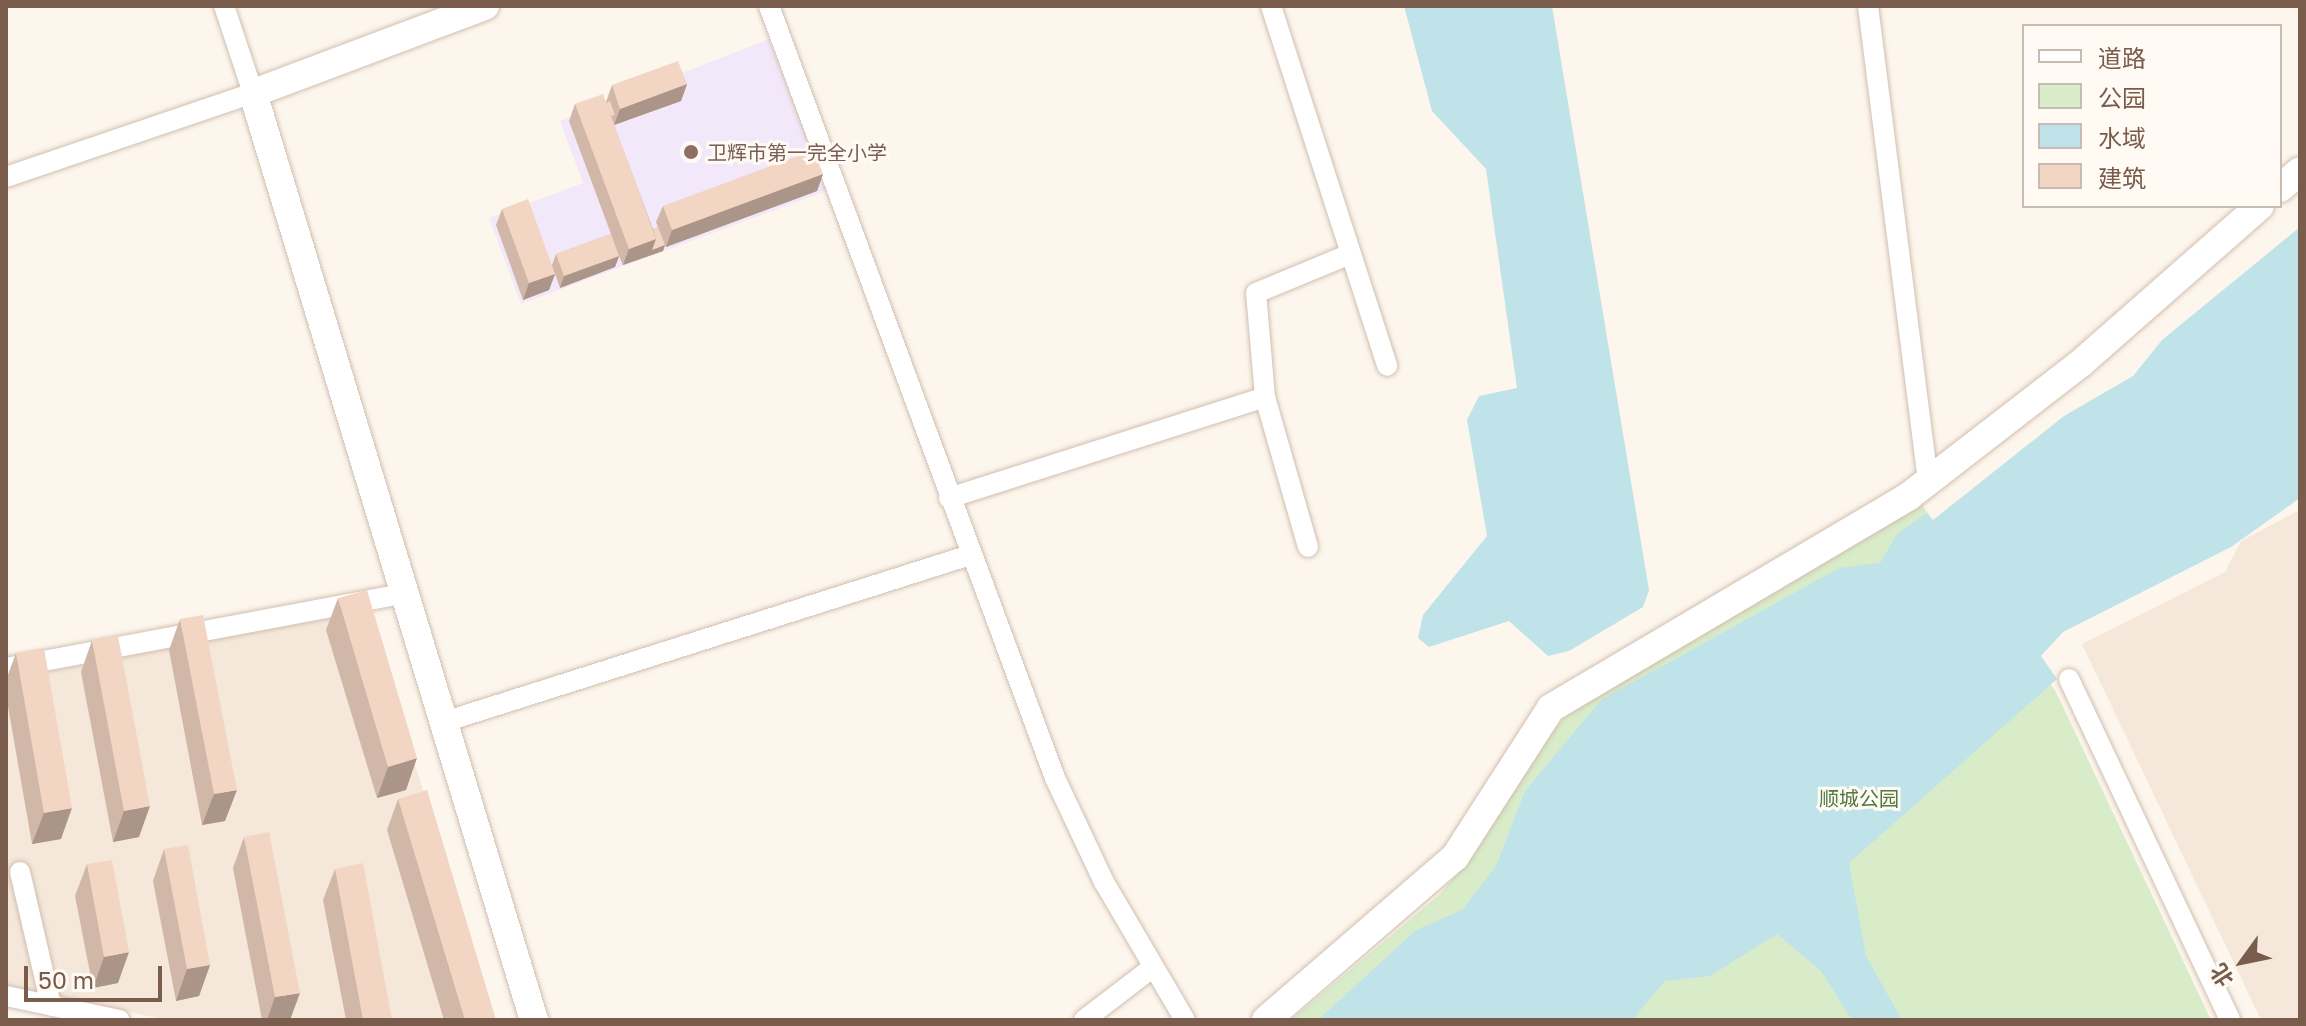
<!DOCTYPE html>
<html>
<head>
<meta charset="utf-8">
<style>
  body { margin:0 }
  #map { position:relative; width:2306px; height:1026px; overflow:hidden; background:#fdf6ec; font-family:"Golos Text","Noto Sans SC",sans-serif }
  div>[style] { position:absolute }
  .residential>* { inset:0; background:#f5e8da }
  .education>* { inset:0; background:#f3e8fa }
  .green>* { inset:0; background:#d8ecc9 }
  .water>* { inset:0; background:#bfe3e8 }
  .roads { filter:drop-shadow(0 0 2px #d1beb0) drop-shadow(0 0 2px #d1beb0) }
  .street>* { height:20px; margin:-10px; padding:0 10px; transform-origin:10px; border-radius:10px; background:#fff }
  .secondary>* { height:28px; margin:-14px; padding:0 14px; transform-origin:14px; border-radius:14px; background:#fff }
  .wall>* { inset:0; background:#d1b7a8 }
  .shaded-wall>* { inset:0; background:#aa9588 }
  .building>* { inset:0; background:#f3d5c3 }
  .dots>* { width:22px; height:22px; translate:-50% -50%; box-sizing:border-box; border:4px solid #fffaf3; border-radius:50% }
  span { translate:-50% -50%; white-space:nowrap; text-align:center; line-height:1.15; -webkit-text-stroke:6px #fffaf3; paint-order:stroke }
  .education-label { font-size:20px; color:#785e54 }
  .left { translate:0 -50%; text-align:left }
  .park-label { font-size:20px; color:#537a41 }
  .frame { position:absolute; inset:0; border:8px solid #7a5c4d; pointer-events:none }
  .legend { position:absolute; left:2022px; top:24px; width:260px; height:184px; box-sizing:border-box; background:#fffaf3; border:2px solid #cabbb1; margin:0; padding:10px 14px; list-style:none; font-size:24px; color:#7a5c4d }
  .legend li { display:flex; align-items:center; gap:16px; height:40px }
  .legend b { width:40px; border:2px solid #cabbb1 }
  .north { position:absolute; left:2202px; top:922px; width:80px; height:80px; -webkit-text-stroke:6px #fffaf3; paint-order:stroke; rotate:237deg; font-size:22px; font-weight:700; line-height:32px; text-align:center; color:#7a5c4d }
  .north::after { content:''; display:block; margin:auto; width:28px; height:36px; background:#7a5c4d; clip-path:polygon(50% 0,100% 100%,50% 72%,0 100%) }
  .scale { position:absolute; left:24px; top:966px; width:138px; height:36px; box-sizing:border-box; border:4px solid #7a5c4d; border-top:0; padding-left:10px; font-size:24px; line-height:28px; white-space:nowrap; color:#7a5c4d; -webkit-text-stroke:6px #fffaf3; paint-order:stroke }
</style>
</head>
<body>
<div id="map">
  <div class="residential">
    <div style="clip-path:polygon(2300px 510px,2300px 1020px,2261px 1020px,2082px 644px,2225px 572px,2241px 541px)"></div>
    <div style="clip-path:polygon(366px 608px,495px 1020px,166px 1020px,6px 985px,6px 676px)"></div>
  </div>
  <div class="education">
    <div style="clip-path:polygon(769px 39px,826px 191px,521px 304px,489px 218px,583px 183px,560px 121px)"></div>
  </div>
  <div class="green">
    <div style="clip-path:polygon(1922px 505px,2056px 692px,2211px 1020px,1291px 1020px,1439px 895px,1473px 856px,1543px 740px,1584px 697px)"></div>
  </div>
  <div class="water">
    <div style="clip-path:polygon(1404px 6px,1552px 6px,1649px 590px,1643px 607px,1569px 651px,1548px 656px,1509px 621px,1429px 647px,1418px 638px,1423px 615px,1487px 536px,1467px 420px,1479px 396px,1517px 388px,1486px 169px,1432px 111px)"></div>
    <div style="clip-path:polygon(2300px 227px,2300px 498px,2231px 547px,2063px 632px,2041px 656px,2057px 679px,1849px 863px,1866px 956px,1902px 1020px,1852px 1020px,1821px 971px,1777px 934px,1710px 976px,1665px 981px,1632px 1020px,1318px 1020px,1416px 930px,1462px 910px,1496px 866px,1525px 791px,1601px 700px,1839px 568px,1880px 563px,1897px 534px,1926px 513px,1933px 520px,2064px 416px,2133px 376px,2162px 340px)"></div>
  </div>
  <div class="roads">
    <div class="street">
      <div style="left:769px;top:6px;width:823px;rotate:69.67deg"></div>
      <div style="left:1055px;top:778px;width:115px;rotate:64.8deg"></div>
      <div style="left:1104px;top:882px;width:160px;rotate:59.6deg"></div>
      <div style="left:1271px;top:6px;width:378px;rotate:72.1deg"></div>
      <div style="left:1868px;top:6px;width:480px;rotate:82.8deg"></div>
      <div style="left:6px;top:177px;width:261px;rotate:-18.8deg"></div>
      <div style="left:253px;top:93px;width:92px;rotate:-108.4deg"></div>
      <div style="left:1265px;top:397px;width:104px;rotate:-94.9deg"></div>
      <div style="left:1256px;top:293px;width:102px;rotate:-22.5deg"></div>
      <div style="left:949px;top:498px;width:332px;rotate:-17.7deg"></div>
      <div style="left:1265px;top:397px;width:156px;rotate:74deg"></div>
      <div style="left:6px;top:668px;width:406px;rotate:-10.6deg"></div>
      <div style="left:2069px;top:679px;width:377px;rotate:64.7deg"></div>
      <div style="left:444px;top:722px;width:552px;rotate:-17.61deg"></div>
      <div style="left:20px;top:872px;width:137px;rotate:76.9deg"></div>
      <div style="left:6px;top:996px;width:116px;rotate:11.9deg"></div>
      <div style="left:1084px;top:1020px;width:86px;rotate:-37.4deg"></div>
    </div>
    <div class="secondary">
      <div style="left:485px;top:6px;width:248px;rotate:159.4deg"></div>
      <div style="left:253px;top:93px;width:969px;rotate:73.14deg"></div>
      <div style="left:2280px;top:188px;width:26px;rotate:-40deg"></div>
      <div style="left:1266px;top:1020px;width:250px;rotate:-40.8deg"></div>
      <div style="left:1455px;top:857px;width:177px;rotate:-57.2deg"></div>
      <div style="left:1551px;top:708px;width:416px;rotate:-30.6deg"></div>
      <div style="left:1909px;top:496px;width:217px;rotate:-37.7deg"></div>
      <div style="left:2081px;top:363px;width:238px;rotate:-41.3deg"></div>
    </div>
  </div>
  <div class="wall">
    <div style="clip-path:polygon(687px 84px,681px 101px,614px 125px,653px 229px,658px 227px,656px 222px,663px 206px,823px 174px,817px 191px,666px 247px,665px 245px,663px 251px,623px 265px,619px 256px,615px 267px,560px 288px,555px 274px,549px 290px,523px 300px,496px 225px,502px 209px,552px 265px,556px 254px,611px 234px,569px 121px,575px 104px,606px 102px,612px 85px)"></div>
    <div style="clip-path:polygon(338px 598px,406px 790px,377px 798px,326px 630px)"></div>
    <div style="clip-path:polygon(180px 619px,225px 821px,202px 825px,169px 650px)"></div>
    <div style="clip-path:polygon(92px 640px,139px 837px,113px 842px,81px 672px)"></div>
    <div style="clip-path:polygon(16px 653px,61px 839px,32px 844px,6px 695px,6px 680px)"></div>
    <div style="clip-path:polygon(398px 799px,496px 1020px,444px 1020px,387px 830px)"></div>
    <div style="clip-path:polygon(244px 837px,290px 1020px,262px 1020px,233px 868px)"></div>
    <div style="clip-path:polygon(164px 849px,210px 965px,199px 996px,176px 1001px,153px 881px)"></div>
    <div style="clip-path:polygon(87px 864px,118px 983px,93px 988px,75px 896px)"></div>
    <div style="clip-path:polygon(335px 869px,392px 1020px,346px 1020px,323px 900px)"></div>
  </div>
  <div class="shaded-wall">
    <div style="clip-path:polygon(687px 84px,681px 101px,614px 125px,620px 109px)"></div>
    <div style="clip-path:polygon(823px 174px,817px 191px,666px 247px,672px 230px)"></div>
    <div style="clip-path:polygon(656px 239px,665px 245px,663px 251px,623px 265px,629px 249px)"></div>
    <div style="clip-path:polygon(619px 256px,615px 267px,560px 288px,564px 276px)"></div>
    <div style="clip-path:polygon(555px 274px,549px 290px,523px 300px,529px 283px)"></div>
    <div style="clip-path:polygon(417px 758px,406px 790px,377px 798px,388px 767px)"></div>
    <div style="clip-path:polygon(237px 790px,225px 821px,202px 825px,214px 794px)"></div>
    <div style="clip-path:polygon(150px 806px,139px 837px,113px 842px,124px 811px)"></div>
    <div style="clip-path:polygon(72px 808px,61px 839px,32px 844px,44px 813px)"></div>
    <div style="clip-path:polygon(129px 952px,118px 983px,93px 988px,104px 957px)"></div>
    <div style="clip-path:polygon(210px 965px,199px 996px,176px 1001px,187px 969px)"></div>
    <div style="clip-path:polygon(300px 993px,290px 1020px,267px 1020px,275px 997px)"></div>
  </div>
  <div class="building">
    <div style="clip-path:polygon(678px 61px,687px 84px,620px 109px,612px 85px)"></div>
    <div style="clip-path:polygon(603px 94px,656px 239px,629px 249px,575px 104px)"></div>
    <div style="clip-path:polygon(610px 101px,615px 115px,611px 116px,606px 103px)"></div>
    <div style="clip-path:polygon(814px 150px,823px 174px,672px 230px,663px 206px)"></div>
    <div style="clip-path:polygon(528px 199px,555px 274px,529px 283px,502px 209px)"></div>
    <div style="clip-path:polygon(658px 227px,665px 245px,652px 250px,656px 239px,653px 229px)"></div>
    <div style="clip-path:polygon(611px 234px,619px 256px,564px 276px,556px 254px)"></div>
    <div style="clip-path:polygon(367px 590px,417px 758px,388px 767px,338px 598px)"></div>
    <div style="clip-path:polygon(203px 615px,237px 790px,214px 794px,180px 619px)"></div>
    <div style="clip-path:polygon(118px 636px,150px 806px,124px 811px,92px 640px)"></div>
    <div style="clip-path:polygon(44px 648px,72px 808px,44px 813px,16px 653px)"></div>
    <div style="clip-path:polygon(427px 790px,496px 1020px,465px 1020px,398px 799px)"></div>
    <div style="clip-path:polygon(269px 832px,300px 993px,275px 997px,244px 837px)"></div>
    <div style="clip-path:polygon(188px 845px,210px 965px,187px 969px,164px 849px)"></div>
    <div style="clip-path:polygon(112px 860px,129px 952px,104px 957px,87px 864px)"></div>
    <div style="clip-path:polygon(363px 863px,392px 1020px,363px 1020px,335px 869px)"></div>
  </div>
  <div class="dots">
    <div style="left:691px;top:152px;background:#8d6e63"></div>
  </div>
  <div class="education-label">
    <span class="left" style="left:707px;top:152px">卫辉市第一完全小学</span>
  </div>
  <div class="park-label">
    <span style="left:1859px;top:798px">顺城公园</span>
  </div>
  <div class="frame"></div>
  <ul class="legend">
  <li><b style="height:10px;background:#fff"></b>道路</li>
  <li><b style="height:22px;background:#d8ecc9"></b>公园</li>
  <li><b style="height:22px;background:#bfe3e8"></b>水域</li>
  <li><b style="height:22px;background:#f3d5c3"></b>建筑</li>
  </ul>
  <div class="north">北</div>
  <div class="scale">50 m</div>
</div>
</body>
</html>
